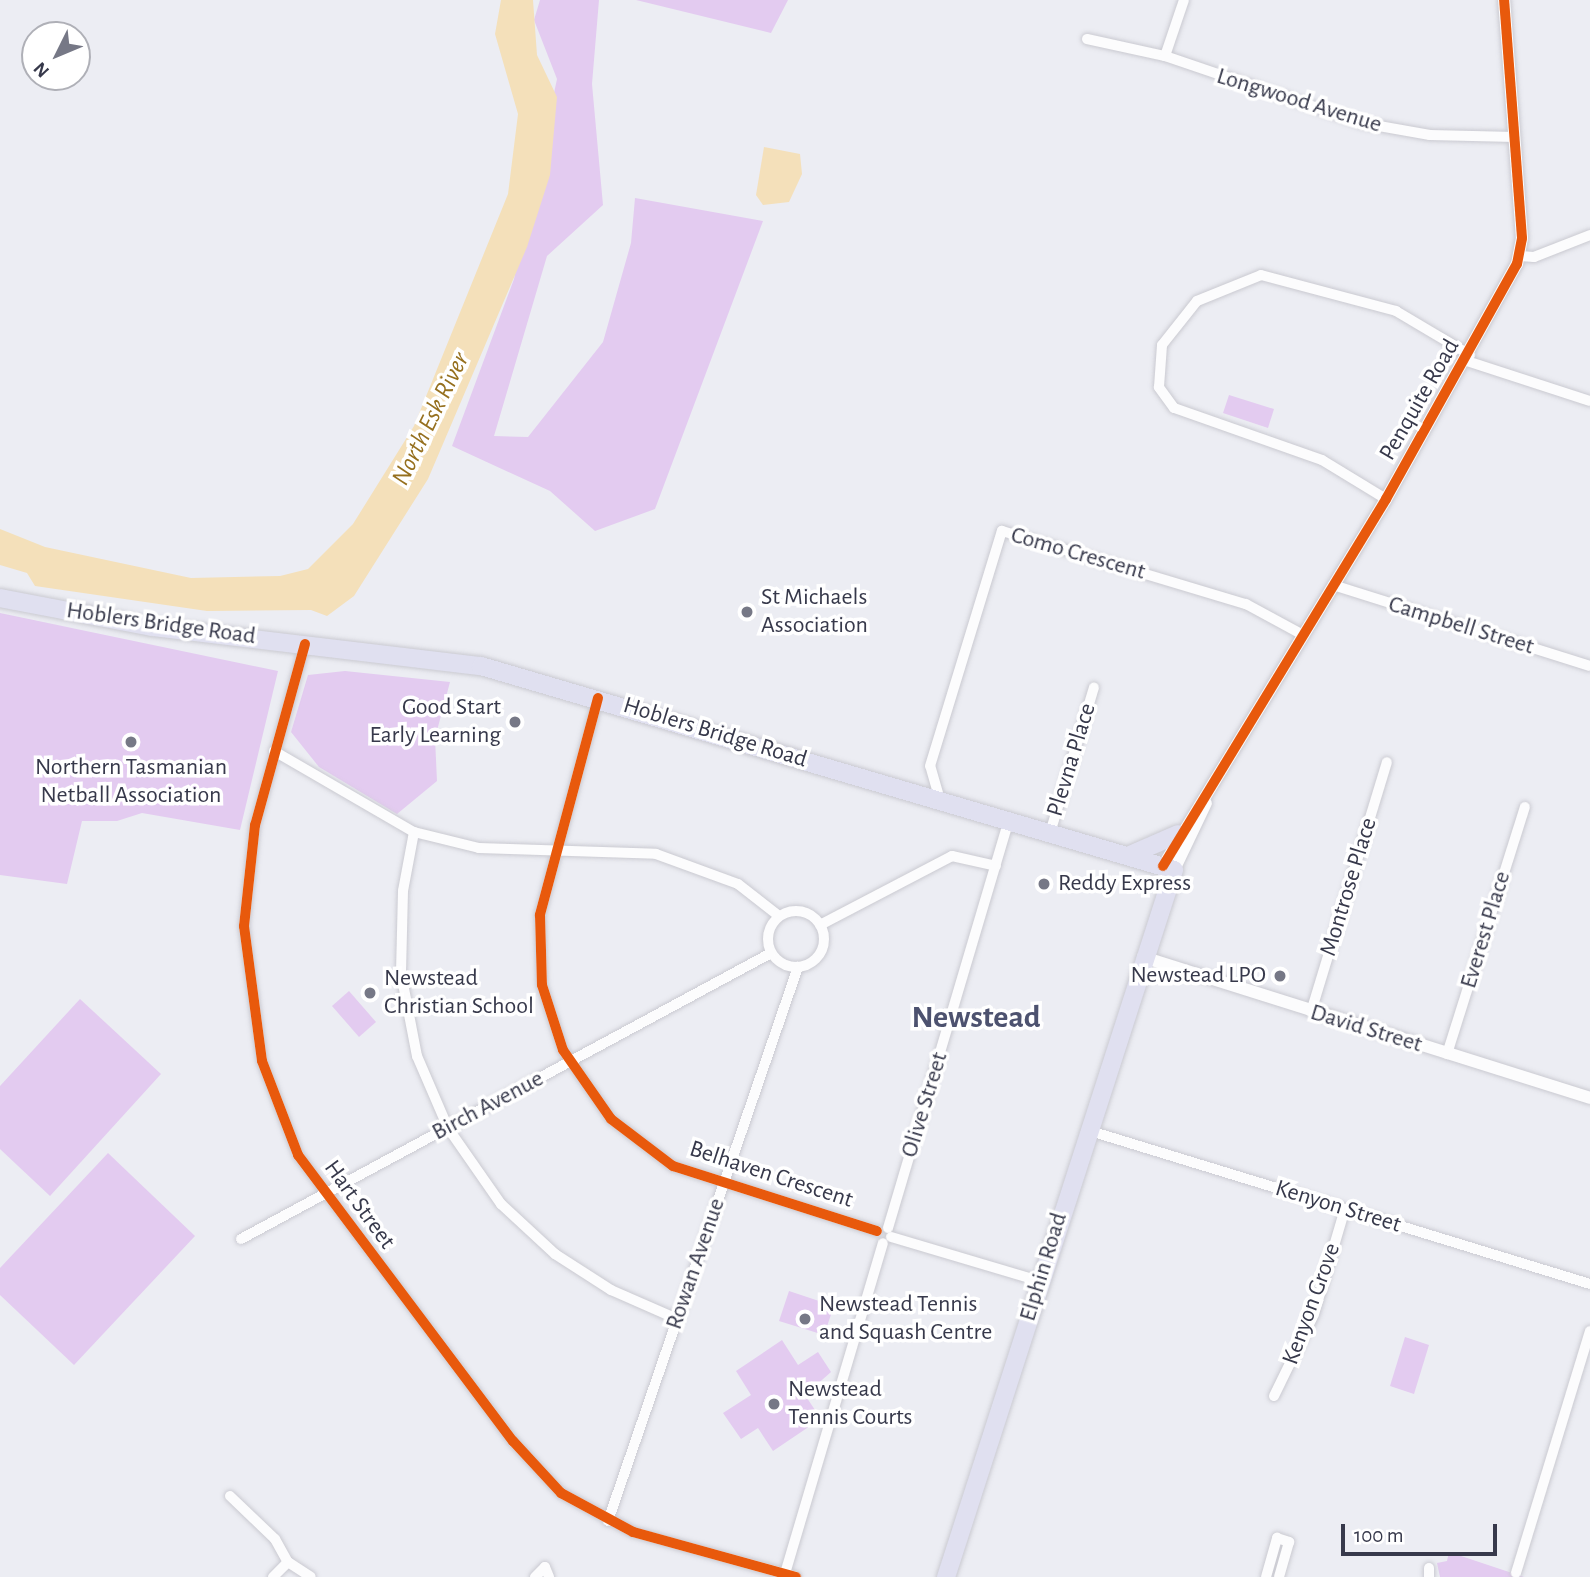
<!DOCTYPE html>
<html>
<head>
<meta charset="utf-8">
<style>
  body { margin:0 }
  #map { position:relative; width:1590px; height:1577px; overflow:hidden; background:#ecedf3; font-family:"Alegreya Sans",sans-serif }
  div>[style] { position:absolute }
  .green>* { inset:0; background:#e3cbf0 }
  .water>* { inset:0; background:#f4e0ba }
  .roads { filter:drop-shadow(0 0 2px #cacad1) drop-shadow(0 0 2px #cacad1) }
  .minor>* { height:10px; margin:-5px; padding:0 5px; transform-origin:5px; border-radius:5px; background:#fcfcfd }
  .minor>.ring { margin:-5px; padding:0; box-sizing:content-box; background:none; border:10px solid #fcfcfd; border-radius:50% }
  .tertiary>* { height:12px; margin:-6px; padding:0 6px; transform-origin:6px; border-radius:6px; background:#fcfcfd }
  .trunk>* { height:18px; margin:-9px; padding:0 9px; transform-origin:9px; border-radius:9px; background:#e0e0f0 }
  .cycleway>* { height:10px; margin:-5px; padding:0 5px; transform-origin:5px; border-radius:5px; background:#e8590c }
  .dots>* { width:19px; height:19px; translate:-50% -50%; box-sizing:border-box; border:4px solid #fff; border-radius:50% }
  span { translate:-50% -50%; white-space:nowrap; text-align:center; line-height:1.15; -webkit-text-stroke:7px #fff; paint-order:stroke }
  .street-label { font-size:24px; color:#37394b }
  .poi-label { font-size:24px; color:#37394b }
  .left { translate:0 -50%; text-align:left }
  .right { translate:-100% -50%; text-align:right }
  .water-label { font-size:26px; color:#96701f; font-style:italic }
  .district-label { font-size:32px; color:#4d526f; font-weight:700 }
  .north { position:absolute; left:21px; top:21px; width:70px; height:70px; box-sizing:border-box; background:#fff; border:2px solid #afb0b7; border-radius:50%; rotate:227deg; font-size:19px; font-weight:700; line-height:28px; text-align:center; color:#37394b }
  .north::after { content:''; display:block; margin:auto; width:24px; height:32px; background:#767886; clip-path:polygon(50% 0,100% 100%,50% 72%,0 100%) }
  .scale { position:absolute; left:1341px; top:1524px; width:156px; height:32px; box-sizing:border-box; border:4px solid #37394b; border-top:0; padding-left:9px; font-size:21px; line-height:24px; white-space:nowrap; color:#37394b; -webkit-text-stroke:5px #fff; paint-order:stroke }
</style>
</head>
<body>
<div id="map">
  <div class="green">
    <div style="clip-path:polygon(540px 0,599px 0,592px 84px,603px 205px,547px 256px,494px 436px,528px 437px,603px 342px,631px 243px,635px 198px,763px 221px,655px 509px,595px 531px,550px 491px,452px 446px,514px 279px,557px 79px,534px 20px)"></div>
    <div style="clip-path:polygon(636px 0,788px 0,771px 33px)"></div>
    <div style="clip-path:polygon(1229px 395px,1274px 409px,1268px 428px,1223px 413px)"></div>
    <div style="clip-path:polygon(0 613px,278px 671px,240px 830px,142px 813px,117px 821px,82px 821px,67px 884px,0 875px)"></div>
    <div style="clip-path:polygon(345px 671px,450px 682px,435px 738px,437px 781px,397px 814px,319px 767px,291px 732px,308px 675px)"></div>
    <div style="clip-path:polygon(349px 991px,376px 1022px,359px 1037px,332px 1006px)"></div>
    <div style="clip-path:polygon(80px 999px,161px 1074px,50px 1196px,0 1149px,0 1086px)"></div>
    <div style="clip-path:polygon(108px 1153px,195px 1236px,74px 1365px,0 1295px,0 1268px)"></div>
    <div style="clip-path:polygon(789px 1291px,834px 1306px,824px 1335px,779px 1321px)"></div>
    <div style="clip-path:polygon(1405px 1337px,1429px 1345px,1414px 1394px,1390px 1386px)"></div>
    <div style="clip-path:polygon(782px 1340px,798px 1365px,818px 1352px,831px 1372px,805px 1395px,817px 1413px,813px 1424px,773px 1451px,758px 1428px,741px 1439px,723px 1413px,751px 1395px,736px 1371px)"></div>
    <div style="clip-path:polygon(1449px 1552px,1524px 1577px,1440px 1577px,1437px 1563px,1447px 1561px)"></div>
  </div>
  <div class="water">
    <div style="clip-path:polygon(501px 0,533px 0,537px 55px,557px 97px,550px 175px,527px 247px,428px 479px,354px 596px,327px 616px,311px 610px,207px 611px,35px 586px,27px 573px,0 565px,0 529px,45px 547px,191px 578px,280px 576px,308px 569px,353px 524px,414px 426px,508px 194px,518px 114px,495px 34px)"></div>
    <div style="clip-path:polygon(764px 147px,800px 154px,802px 174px,789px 202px,763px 205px,756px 195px)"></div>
  </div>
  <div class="roads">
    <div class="minor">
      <div style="left:1087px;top:39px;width:80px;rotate:12.3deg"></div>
      <div style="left:1165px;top:56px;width:208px;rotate:18.8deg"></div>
      <div style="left:1362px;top:123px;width:69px;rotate:10deg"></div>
      <div style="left:1430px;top:135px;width:85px;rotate:1.3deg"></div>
      <div style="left:1165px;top:56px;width:59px;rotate:-71.3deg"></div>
      <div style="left:1520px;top:256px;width:14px;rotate:4deg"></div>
      <div style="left:1534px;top:257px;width:60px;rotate:-21.4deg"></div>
      <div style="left:1467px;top:361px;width:129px;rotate:18deg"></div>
      <div style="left:1386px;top:499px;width:75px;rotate:-148.6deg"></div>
      <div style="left:1322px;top:460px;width:157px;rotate:-160.6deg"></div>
      <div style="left:1174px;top:408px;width:26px;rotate:-126deg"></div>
      <div style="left:1159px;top:387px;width:42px;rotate:-85.9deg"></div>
      <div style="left:1162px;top:345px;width:56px;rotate:-51.5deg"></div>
      <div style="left:1197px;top:301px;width:69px;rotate:-22.1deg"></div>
      <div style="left:1261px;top:275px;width:140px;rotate:14.9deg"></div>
      <div style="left:1396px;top:311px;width:86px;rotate:30.7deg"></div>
      <div style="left:1333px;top:585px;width:269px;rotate:17.5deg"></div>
      <div style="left:305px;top:644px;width:188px;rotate:105.4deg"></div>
      <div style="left:255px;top:825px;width:102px;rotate:96.2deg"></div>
      <div style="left:244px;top:926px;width:136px;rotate:82.4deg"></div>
      <div style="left:262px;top:1061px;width:101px;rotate:69deg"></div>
      <div style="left:298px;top:1155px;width:358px;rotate:53.1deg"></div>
      <div style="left:513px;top:1441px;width:71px;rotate:47.3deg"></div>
      <div style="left:561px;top:1493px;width:82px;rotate:28.4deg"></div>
      <div style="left:633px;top:1532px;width:169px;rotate:15.4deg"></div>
      <div style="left:598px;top:698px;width:225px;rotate:105deg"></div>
      <div style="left:540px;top:915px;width:70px;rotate:88.4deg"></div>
      <div style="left:542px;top:985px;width:68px;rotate:72.1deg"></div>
      <div style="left:563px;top:1050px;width:84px;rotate:55.2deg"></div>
      <div style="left:611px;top:1119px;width:78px;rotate:37.2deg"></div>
      <div style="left:673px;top:1166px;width:214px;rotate:17.7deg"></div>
      <div style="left:274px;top:751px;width:162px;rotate:30.1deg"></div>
      <div style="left:414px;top:832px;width:67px;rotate:13.8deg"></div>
      <div style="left:479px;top:848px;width:177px;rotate:1.9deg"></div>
      <div style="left:656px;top:854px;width:87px;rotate:20.1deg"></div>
      <div style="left:738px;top:884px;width:52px;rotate:38deg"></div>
      <div style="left:940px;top:800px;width:35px;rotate:-106deg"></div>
      <div style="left:930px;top:766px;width:246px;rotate:-73deg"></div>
      <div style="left:1002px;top:531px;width:255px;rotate:16.7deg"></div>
      <div style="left:1246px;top:604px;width:65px;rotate:28.5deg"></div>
      <div style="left:414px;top:832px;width:60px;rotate:100.6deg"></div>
      <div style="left:403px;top:891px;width:82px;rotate:91.4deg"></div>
      <div style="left:401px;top:973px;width:85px;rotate:79.1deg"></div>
      <div style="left:417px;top:1056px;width:78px;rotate:66.7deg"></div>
      <div style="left:448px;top:1128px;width:93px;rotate:55.1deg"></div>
      <div style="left:501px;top:1204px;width:74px;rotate:42.8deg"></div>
      <div style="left:555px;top:1254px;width:67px;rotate:32.7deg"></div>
      <div style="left:611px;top:1290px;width:72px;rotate:23.7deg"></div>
      <div style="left:1050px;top:833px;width:152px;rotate:-73.2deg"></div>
      <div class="ring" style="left:768px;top:911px;width:46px;height:46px"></div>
      <div style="left:820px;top:925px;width:149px;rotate:-27.6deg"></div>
      <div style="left:952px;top:856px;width:45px;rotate:12.8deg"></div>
      <div style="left:1311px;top:1012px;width:261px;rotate:-73.1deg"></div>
      <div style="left:1447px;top:1054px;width:259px;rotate:-72.5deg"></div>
      <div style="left:1087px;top:1130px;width:526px;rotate:17.02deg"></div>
      <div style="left:888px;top:1228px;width:426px;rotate:-73.5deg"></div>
      <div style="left:891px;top:1237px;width:155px;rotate:16.5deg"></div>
      <div style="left:241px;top:1239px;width:602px;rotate:-28.35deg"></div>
      <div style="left:1274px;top:1396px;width:91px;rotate:-64deg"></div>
      <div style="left:1314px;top:1314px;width:109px;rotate:-73.6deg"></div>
      <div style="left:230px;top:1496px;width:62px;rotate:43.7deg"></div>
      <div style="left:275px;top:1539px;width:26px;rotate:61deg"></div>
      <div style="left:288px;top:1562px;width:27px;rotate:33deg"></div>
      <div style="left:608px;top:1521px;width:586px;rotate:-71.07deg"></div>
      <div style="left:1516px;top:1573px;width:253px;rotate:-73deg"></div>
      <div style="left:273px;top:1577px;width:21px;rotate:-45deg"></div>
      <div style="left:535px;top:1577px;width:14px;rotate:-45deg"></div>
      <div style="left:545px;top:1567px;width:11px;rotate:68deg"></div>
      <div style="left:784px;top:1577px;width:348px;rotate:-73.5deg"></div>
      <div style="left:1266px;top:1577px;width:41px;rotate:-74.2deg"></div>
      <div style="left:1277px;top:1538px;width:13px;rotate:18deg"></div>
      <div style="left:1289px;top:1542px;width:36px;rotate:106deg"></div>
      <div style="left:1429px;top:1577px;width:9px;rotate:-90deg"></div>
    </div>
    <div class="tertiary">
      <div style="left:1163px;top:866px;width:429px;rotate:-58.7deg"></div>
      <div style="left:1386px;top:499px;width:269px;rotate:-60.9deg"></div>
      <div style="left:1517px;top:264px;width:26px;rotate:-79deg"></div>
      <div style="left:1522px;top:238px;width:239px;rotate:-94.3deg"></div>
      <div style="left:1174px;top:870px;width:74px;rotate:-64.5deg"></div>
      <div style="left:1143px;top:957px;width:469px;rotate:17.5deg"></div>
    </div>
    <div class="trunk">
      <div style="left:0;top:598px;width:155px;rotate:10.8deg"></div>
      <div style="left:152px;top:627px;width:331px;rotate:6.8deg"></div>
      <div style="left:481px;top:666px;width:722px;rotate:16.4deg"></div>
      <div style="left:1174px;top:870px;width:743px;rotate:107.87deg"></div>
      <div style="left:1130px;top:855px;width:52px;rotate:-23.6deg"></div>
    </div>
  </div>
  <div class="cycleway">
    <div style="left:305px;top:644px;width:188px;rotate:105.4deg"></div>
    <div style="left:255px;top:825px;width:102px;rotate:96.2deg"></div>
    <div style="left:244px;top:926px;width:136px;rotate:82.4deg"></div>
    <div style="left:262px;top:1061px;width:101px;rotate:69deg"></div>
    <div style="left:298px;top:1155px;width:358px;rotate:53.1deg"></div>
    <div style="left:513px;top:1441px;width:71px;rotate:47.3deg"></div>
    <div style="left:561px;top:1493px;width:82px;rotate:28.4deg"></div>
    <div style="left:633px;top:1532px;width:169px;rotate:15.4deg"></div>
    <div style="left:598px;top:698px;width:225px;rotate:105deg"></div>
    <div style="left:540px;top:915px;width:70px;rotate:88.4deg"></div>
    <div style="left:542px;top:985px;width:68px;rotate:72.1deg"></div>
    <div style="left:563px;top:1050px;width:84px;rotate:55.2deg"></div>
    <div style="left:611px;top:1119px;width:78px;rotate:37.2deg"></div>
    <div style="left:673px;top:1166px;width:214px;rotate:17.7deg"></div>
    <div style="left:1163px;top:866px;width:429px;rotate:-58.7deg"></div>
    <div style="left:1386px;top:499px;width:269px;rotate:-60.9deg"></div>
    <div style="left:1517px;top:264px;width:26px;rotate:-79deg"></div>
    <div style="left:1522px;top:238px;width:239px;rotate:-94.3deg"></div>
  </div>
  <div class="dots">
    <div style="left:747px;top:612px;background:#767886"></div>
    <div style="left:515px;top:722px;background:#767886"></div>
    <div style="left:131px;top:742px;background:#767886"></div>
    <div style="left:1044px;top:884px;background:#767886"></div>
    <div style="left:1280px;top:976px;background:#767886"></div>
    <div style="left:370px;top:993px;background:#767886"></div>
    <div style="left:805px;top:1319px;background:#767886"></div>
    <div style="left:774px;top:1404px;background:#767886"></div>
  </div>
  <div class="street-label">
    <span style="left:1299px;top:101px;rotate:17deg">Longwood Avenue</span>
    <span style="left:1420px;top:400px;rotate:-60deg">Penquite Road</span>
    <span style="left:1078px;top:554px;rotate:16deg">Como Crescent</span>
    <span style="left:161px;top:624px;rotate:8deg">Hoblers Bridge Road</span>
    <span style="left:1461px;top:626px;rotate:17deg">Campbell Street</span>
    <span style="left:715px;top:733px;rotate:17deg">Hoblers Bridge Road</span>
    <span style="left:1072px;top:760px;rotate:-73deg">Plevna Place</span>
    <span style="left:1349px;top:887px;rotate:-73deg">Montrose Place</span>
    <span style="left:1486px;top:930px;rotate:-73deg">Everest Place</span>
    <span style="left:1366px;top:1029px;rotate:17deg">David Street</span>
    <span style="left:925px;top:1105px;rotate:-73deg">Olive Street</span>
    <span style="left:488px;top:1106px;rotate:-28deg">Birch Avenue</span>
    <span style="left:771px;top:1175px;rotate:18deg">Belhaven Crescent</span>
    <span style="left:359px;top:1205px;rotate:54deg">Hart Street</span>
    <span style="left:1338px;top:1207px;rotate:17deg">Kenyon Street</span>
    <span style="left:696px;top:1264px;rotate:-71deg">Rowan Avenue</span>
    <span style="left:1044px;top:1267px;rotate:-73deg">Elphin Road</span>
    <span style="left:1312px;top:1304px;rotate:-70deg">Kenyon Grove</span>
  </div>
  <div class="poi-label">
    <span class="left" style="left:761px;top:612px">St Michaels<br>Association</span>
    <span class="right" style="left:501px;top:722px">Good Start<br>Early Learning</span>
    <span style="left:131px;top:782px">Northern Tasmanian<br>Netball Association</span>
    <span class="left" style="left:1058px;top:884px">Reddy Express</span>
    <span class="right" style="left:1266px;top:976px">Newstead LPO</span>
    <span class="left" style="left:384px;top:993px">Newstead<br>Christian School</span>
    <span class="left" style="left:819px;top:1319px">Newstead Tennis<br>and Squash Centre</span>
    <span class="left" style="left:788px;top:1404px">Newstead<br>Tennis Courts</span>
  </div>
  <div class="water-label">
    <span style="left:431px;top:419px;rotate:-64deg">North Esk River</span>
  </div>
  <div class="district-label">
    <span style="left:976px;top:1017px">Newstead</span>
  </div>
  <div class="north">N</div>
  <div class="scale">100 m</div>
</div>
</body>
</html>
